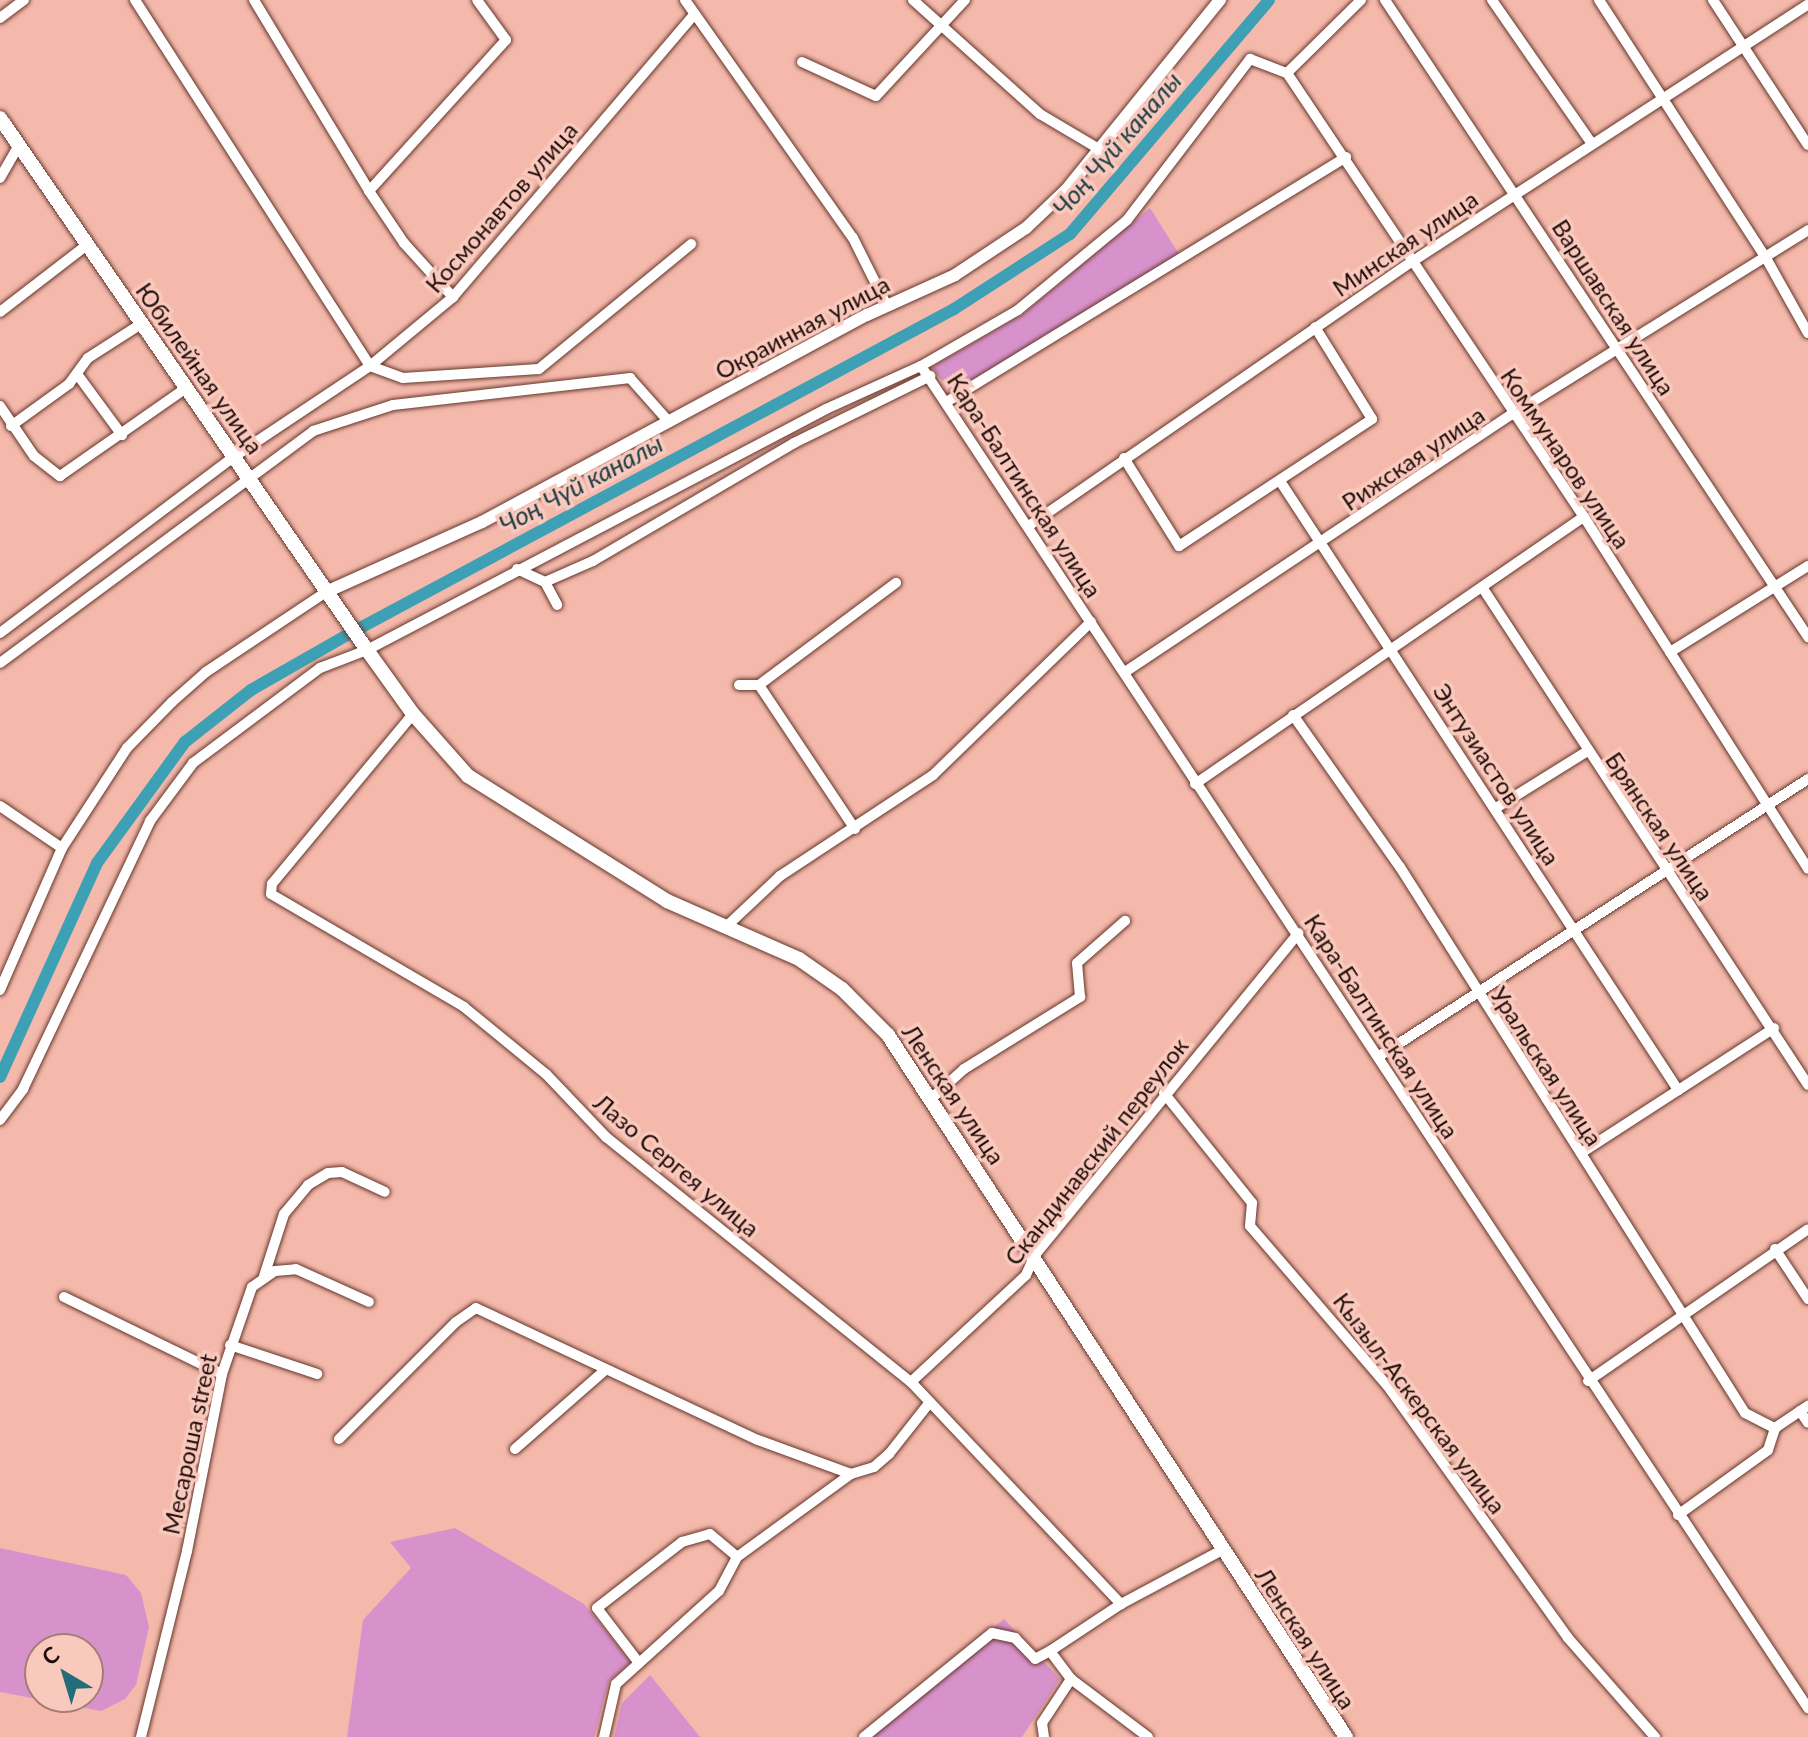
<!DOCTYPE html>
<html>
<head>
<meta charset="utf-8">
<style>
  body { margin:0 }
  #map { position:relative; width:1808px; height:1737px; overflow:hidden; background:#f4b9ab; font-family:Lato,sans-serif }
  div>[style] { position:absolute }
  .green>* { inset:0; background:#d892cb }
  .canal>* { height:12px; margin:-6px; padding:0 6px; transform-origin:6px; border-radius:6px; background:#3ea0b4 }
  .roads { filter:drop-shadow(0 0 2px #66362b) drop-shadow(0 0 2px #66362b) }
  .minor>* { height:10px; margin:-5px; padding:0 5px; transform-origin:5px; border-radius:5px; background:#fff }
  .tertiary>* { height:12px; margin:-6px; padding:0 6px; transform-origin:6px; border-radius:6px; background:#fff }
  .secondary>* { height:14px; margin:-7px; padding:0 7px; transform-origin:7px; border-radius:7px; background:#fff }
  span { translate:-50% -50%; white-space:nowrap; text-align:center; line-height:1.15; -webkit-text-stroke:7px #f9c9be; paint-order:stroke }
  .street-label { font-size:24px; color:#210d08 }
  .water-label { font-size:26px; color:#213f45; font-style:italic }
  .north { position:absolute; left:24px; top:1633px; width:80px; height:80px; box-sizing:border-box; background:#f9c9be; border:2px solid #a37e75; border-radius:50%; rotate:322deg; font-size:22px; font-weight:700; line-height:32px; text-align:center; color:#210d08 }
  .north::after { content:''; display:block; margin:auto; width:28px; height:36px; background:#256c7a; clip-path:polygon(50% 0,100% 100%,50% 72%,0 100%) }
</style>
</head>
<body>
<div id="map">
  <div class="green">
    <div style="clip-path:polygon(1150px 208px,1179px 254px,951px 393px,932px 367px,1022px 315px)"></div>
    <div style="clip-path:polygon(455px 1528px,584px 1604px,631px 1662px,609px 1681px,594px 1737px,347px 1737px,363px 1620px,411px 1568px,390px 1542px)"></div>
    <div style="clip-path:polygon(evenodd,0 1548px,126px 1575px,141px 1593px,149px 1627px,136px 1685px,125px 1699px,101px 1711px,0 1692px,0 1548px,40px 1649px,88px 1649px,88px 1697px,40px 1697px,40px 1649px)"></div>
    <div style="clip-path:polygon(1004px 1619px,1060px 1679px,1022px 1737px,859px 1737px)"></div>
    <div style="clip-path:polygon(650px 1675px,700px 1737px,614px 1737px,622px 1703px)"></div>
  </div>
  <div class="canal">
    <div style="left:0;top:1077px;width:235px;rotate:-65.6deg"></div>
    <div style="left:97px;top:863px;width:150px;rotate:-54deg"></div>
    <div style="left:185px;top:742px;width:84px;rotate:-38.2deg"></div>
    <div style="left:251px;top:690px;width:111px;rotate:-29.8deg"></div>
    <div style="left:347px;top:635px;width:689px;rotate:-28.24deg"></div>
    <div style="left:954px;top:309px;width:138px;rotate:-32.9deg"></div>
    <div style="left:1070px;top:234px;width:307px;rotate:-49.6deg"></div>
  </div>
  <div class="roads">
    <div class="minor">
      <div style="left:135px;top:0;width:435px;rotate:57.3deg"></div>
      <div style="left:370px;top:366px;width:35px;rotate:20deg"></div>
      <div style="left:403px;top:378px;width:136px;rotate:-3.8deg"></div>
      <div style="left:539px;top:369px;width:197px;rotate:-39.4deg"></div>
      <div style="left:254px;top:0;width:223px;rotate:58.9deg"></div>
      <div style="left:369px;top:191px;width:63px;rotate:56.1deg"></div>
      <div style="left:404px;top:243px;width:73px;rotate:47.8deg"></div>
      <div style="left:685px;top:0;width:291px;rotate:54.8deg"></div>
      <div style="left:853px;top:238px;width:76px;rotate:63.4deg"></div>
      <div style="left:913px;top:0;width:171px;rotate:41.9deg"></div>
      <div style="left:1040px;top:114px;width:69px;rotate:30.7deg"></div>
      <div style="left:1385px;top:0;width:765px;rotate:56.41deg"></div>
      <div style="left:1492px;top:0;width:175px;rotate:55.2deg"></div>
      <div style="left:1599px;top:0;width:307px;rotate:57.1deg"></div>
      <div style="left:1766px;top:258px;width:86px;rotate:60.8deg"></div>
      <div style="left:1713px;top:0;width:173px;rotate:56.8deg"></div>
      <div style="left:0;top:18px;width:30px;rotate:-37deg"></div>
      <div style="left:802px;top:62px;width:81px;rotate:24.7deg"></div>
      <div style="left:876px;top:96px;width:131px;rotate:-47.2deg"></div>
      <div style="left:1287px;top:73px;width:534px;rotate:56.22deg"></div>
      <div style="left:1584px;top:517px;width:417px;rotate:57.5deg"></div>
      <div style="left:1287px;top:73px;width:104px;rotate:-44.6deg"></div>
      <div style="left:0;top:178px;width:38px;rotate:-60deg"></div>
      <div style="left:369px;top:191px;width:204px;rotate:-47.8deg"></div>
      <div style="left:506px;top:40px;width:49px;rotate:-125.9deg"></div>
      <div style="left:0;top:312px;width:110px;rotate:-37.6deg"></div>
      <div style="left:921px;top:366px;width:1609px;rotate:56.54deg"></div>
      <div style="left:77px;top:374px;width:76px;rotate:53.6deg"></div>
      <div style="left:948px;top:401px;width:467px;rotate:-31.5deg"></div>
      <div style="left:0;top:406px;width:60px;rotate:55.8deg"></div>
      <div style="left:34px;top:456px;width:33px;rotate:38deg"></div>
      <div style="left:60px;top:476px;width:154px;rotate:-34.9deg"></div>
      <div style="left:11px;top:426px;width:72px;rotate:-35.9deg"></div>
      <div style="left:69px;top:384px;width:32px;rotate:-54deg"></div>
      <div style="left:88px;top:358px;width:63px;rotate:-32.7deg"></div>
      <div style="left:1124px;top:458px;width:104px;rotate:58deg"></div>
      <div style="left:1179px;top:546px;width:231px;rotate:-33.3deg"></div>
      <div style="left:1372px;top:419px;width:108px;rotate:-121.8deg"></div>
      <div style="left:1280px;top:481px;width:728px;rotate:56.83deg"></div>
      <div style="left:1030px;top:525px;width:465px;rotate:-34.6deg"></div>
      <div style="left:1413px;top:261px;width:471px;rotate:-33deg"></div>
      <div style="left:517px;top:569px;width:31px;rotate:25deg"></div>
      <div style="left:545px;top:582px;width:26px;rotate:62deg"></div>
      <div style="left:545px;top:582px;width:52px;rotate:-23.6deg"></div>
      <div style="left:593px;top:561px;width:233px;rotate:-30.4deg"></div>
      <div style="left:794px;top:443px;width:152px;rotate:-26.2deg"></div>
      <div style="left:1482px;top:587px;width:595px;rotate:56.79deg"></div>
      <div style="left:0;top:633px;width:294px;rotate:-37deg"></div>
      <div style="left:235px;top:456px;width:162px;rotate:-33.7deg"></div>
      <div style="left:370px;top:366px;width:108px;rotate:-39.7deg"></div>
      <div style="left:453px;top:297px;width:372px;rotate:-49.5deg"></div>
      <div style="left:1670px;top:652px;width:163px;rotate:-31.9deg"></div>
      <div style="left:0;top:663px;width:390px;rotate:-36.5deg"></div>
      <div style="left:313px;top:431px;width:84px;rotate:-18deg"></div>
      <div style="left:393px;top:405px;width:239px;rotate:-6.5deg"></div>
      <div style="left:630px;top:378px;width:59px;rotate:48.4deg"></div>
      <div style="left:1125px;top:672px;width:464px;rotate:-33.7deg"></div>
      <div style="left:1511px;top:415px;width:350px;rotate:-31.9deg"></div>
      <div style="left:739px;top:685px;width:20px"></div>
      <div style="left:759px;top:685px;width:171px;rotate:-36.7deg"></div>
      <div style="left:759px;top:685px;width:173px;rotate:56.3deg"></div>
      <div style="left:413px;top:714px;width:221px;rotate:129.7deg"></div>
      <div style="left:272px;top:884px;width:10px;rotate:96deg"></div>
      <div style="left:271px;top:894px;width:224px;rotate:30.3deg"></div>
      <div style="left:464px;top:1007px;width:106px;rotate:39.3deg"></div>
      <div style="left:546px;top:1074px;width:87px;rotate:46.4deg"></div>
      <div style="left:606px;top:1137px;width:391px;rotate:38.8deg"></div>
      <div style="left:911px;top:1382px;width:306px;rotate:46.6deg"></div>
      <div style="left:1293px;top:715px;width:186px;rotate:54.9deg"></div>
      <div style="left:1400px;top:867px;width:646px;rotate:57.71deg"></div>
      <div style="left:1745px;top:1413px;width:34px;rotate:27deg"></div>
      <div style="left:1195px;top:784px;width:472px;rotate:-34.5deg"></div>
      <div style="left:0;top:806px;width:75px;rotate:34.1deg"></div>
      <div style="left:62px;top:848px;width:155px;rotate:113.6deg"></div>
      <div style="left:1496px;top:808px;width:106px;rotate:-31.9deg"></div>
      <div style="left:62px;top:848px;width:119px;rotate:-57deg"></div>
      <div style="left:127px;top:748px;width:64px;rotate:-45.6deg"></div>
      <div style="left:172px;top:702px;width:45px;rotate:-41.4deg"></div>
      <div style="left:206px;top:672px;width:144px;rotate:-33.7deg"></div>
      <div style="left:729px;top:924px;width:70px;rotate:-43.3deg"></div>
      <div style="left:780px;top:876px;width:183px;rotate:-33.4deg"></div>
      <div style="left:933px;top:775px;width:220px;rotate:-44.1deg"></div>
      <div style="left:1378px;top:1057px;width:512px;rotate:-32.88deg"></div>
      <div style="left:1164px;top:1093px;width:141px;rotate:51.3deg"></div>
      <div style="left:1252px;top:1203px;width:23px;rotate:95deg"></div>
      <div style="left:1250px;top:1226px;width:210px;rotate:49.3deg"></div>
      <div style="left:1387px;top:1385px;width:311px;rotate:54.4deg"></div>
      <div style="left:1568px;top:1638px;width:132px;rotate:48.7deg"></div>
      <div style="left:933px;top:1097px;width:42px;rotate:-42.1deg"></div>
      <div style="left:964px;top:1069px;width:137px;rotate:-31.8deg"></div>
      <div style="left:1080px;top:997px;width:34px;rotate:-95deg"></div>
      <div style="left:1077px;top:963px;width:64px;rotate:-41.2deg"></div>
      <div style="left:0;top:1120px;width:39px;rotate:-53deg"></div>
      <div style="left:23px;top:1089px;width:297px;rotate:-64.6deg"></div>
      <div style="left:150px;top:821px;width:72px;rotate:-53.4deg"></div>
      <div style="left:193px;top:763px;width:159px;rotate:-36.8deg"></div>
      <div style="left:320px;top:668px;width:50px;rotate:-21deg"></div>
      <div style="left:367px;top:650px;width:518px;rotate:-27.7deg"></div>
      <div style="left:826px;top:409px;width:104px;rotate:-24.4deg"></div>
      <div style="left:921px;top:366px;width:112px;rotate:-30deg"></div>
      <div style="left:1018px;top:310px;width:141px;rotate:-39.5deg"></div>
      <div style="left:1127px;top:220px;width:203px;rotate:-52.6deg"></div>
      <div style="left:1250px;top:59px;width:40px;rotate:21deg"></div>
      <div style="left:1581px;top:1153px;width:230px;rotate:-32.9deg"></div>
      <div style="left:1775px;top:1249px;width:60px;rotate:56.6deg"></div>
      <div style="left:264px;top:1276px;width:65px;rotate:-72.1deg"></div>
      <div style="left:284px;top:1214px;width:38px;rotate:-50deg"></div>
      <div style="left:308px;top:1185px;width:23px;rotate:-31deg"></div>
      <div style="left:328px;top:1173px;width:14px;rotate:-4deg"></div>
      <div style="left:342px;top:1172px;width:47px;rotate:24.9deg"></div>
      <div style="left:64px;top:1297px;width:176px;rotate:26deg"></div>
      <div style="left:230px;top:1345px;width:92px;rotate:18.4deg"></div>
      <div style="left:1588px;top:1381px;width:267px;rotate:-34.6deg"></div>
      <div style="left:911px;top:1382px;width:157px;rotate:-42.9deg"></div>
      <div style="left:1026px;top:1275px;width:22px;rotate:-66deg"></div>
      <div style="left:1035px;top:1255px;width:416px;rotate:-50.7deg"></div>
      <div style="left:1800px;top:1411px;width:14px;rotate:56deg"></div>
      <div style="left:339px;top:1439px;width:165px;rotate:-45deg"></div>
      <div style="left:456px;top:1322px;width:24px;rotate:-35deg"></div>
      <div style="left:476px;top:1308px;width:311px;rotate:25.1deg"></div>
      <div style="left:758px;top:1440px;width:99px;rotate:20.1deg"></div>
      <div style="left:851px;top:1474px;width:24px;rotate:-17deg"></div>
      <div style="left:874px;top:1467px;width:20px;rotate:-41deg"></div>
      <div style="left:889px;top:1454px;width:66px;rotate:-51.7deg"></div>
      <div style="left:515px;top:1449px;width:118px;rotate:-41.2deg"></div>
      <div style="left:1678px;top:1515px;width:111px;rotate:-35.8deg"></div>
      <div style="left:1768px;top:1450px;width:23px;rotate:-72deg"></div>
      <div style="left:1775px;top:1428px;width:40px;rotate:-34deg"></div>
      <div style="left:639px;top:1663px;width:69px;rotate:-127.4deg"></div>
      <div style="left:597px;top:1608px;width:108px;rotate:-37.8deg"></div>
      <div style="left:682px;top:1542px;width:29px;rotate:-16deg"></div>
      <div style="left:710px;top:1534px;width:35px;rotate:40deg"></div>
      <div style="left:141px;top:1737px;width:192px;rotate:-76.1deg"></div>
      <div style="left:187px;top:1551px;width:180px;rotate:-78.8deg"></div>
      <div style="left:222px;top:1374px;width:92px;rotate:-71deg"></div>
      <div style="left:252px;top:1287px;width:28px;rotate:-35deg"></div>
      <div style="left:275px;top:1271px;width:21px;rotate:-5deg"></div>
      <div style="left:296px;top:1269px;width:80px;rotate:24.3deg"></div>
      <div style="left:604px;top:1737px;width:54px;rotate:-77.2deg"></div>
      <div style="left:616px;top:1684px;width:139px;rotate:-42.1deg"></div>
      <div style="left:719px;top:1591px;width:38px;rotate:-62deg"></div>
      <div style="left:737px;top:1557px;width:141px;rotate:-36.1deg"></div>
      <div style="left:864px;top:1737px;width:165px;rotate:-39.1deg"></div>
      <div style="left:992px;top:1633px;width:24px;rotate:12deg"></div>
      <div style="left:1015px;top:1638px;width:29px;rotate:46deg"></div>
      <div style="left:1035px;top:1659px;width:17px;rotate:-28deg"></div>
      <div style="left:1044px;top:1737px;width:14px;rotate:-98deg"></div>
      <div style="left:1042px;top:1723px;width:53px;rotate:-56.6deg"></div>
      <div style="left:1148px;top:1737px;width:96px;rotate:-143deg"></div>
      <div style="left:1071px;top:1679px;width:35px;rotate:-127deg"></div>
      <div style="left:1050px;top:1651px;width:85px;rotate:-33.5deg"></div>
      <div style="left:1121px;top:1604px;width:115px;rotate:-28.1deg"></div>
    </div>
    <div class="tertiary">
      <div style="left:326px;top:592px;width:171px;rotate:-24.2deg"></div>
      <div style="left:482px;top:522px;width:437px;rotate:-28.3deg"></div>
      <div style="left:867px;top:315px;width:97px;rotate:-24.4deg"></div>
      <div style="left:955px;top:275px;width:85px;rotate:-33.5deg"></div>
      <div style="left:1026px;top:228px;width:55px;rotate:-43.5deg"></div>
      <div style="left:1066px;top:190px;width:245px;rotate:-51deg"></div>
    </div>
    <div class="secondary">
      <div style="left:0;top:118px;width:646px;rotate:55.4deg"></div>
      <div style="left:367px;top:650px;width:79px;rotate:54.3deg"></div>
      <div style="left:413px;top:714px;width:83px;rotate:48.4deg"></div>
      <div style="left:468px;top:776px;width:235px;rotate:32.1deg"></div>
      <div style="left:667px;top:901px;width:144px;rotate:23.7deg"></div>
      <div style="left:799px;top:959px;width:52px;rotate:34.9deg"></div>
      <div style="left:842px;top:989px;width:65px;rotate:45deg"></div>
      <div style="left:888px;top:1035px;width:838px;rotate:56.88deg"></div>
    </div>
  </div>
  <div class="street-label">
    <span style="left:501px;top:207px;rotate:-49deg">Космонавтов улица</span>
    <span style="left:1405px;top:243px;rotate:-34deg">Минская улица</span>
    <span style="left:1614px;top:307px;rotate:57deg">Варшавская улица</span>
    <span style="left:802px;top:327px;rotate:-28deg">Окраинная улица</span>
    <span style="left:200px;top:368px;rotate:55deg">Юбилейная улица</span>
    <span style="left:1413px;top:458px;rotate:-34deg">Рижская улица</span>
    <span style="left:1566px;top:458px;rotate:56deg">Коммунаров улица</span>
    <span style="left:1025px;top:485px;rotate:57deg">Кара-Балтинская улица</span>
    <span style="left:1497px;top:774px;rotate:57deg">Энтузиастов улица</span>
    <span style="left:1660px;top:826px;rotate:56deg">Брянская улица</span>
    <span style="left:1382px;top:1026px;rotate:57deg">Кара-Балтинская улица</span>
    <span style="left:1547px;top:1066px;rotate:57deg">Уральская улица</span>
    <span style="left:954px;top:1094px;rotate:56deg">Ленская улица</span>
    <span style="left:1096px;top:1151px;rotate:-52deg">Скандинавский переулок</span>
    <span style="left:677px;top:1165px;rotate:40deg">Лазо Сергея улица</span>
    <span style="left:1420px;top:1403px;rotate:53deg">Кызыл-Аскерская улица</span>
    <span style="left:189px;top:1444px;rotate:-78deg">Месароша street</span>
    <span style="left:1306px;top:1638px;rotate:57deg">Ленская улица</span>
  </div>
  <div class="water-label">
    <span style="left:1117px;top:144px;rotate:-49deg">Чоң Чүй каналы</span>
    <span style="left:581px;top:484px;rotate:-28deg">Чоң Чүй каналы</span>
  </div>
  <div class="north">С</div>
</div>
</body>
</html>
